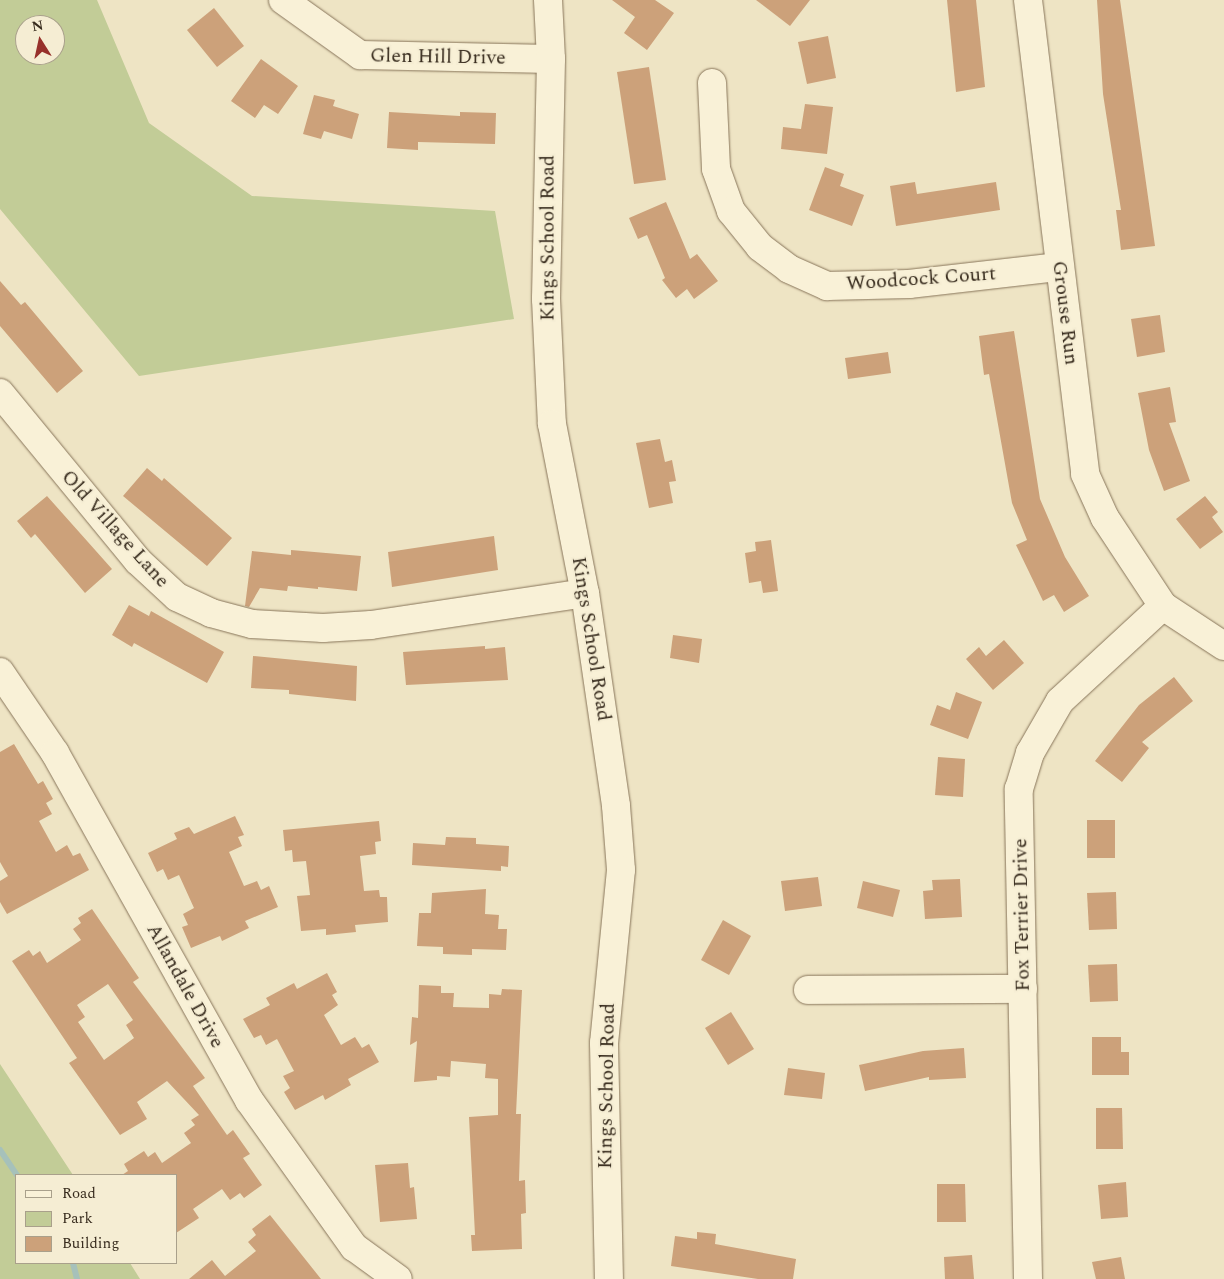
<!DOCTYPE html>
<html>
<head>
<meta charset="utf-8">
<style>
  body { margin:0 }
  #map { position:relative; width:1224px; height:1279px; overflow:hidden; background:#eee4c4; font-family:Spectral,serif }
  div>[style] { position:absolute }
  .green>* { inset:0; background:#c2cc97 }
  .stream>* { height:6px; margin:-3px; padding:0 3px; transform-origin:3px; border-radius:3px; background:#a6c1ba }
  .building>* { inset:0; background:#cca17a }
  .roads { filter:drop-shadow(0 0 1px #88755a) drop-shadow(0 0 1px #88755a) }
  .minor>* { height:28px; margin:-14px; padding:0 14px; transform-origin:14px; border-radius:14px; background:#f9f1d7 }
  span { translate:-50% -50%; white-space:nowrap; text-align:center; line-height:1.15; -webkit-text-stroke:4px #f5edd3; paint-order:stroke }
  .street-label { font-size:20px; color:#382c1e }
  .legend { position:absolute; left:15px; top:1174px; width:162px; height:90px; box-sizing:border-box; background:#f5edd3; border:1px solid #a9a08b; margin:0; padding:6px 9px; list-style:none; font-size:15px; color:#382c1e }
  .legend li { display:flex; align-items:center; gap:10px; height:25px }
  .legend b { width:25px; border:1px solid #a9a08b }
  .north { position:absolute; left:15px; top:15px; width:50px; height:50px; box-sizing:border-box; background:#f5edd3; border:1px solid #a9a08b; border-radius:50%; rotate:350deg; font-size:14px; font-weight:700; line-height:20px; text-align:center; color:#382c1e }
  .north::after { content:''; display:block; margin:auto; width:18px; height:22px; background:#97312b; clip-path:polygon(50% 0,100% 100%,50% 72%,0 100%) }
</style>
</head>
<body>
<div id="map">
  <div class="green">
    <div style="clip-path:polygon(evenodd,0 0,97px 0,149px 123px,252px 196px,495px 211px,514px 319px,139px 376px,0 209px,0 0,25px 25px,55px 25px,55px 55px,25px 55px,25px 25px)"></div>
    <div style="clip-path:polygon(0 1064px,73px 1175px,16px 1175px,16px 1263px,130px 1263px,140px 1279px,0 1279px)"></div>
  </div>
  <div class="stream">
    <div style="left:0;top:1150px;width:30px;rotate:56deg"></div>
    <div style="left:73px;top:1263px;width:16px;rotate:76deg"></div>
  </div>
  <div class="building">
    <div style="clip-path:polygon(612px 0,655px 0,674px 13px,647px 50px,624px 33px,635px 17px)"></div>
    <div style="clip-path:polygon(756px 0,810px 0,790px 26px)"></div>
    <div style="clip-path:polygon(947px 0,976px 0,985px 87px,956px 92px)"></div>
    <div style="clip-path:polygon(1097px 0,1120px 0,1155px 246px,1121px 250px,1116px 210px,1121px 210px,1103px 94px)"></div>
    <div style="clip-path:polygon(214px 8px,244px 46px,217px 67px,187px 30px)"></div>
    <div style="clip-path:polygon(828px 36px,836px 78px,807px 84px,798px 42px)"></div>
    <div style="clip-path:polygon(261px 59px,298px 86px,278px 114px,264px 105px,255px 118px,231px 101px)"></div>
    <div style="clip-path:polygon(649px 67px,666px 180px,634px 184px,617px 72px)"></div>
    <div style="clip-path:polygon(314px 95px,335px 100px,333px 106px,359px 114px,352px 139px,324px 131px,321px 139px,303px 134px)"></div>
    <div style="clip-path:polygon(805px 104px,833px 107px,827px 154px,781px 149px,783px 127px,801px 129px)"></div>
    <div style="clip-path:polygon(389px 112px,460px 116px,460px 112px,496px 113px,495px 144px,418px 142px,418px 150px,387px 148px)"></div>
    <div style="clip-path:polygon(825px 167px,844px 174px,840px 186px,864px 195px,852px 226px,809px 210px)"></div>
    <div style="clip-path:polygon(915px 182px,917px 194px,996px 182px,1000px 210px,896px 226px,890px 186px)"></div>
    <div style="clip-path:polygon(666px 202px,690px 259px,697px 254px,718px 281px,694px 299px,687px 289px,676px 298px,662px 280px,665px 278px,647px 235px,638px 239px,629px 218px)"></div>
    <div style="clip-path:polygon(0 281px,21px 305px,25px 302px,83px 371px,57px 393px,0 326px)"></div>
    <div style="clip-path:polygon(1160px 315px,1165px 352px,1137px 357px,1131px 319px)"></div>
    <div style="clip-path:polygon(1014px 331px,1040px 499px,1065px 557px,1089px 596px,1064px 612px,1054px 595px,1043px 601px,1016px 545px,1027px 540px,1012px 503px,989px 374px,984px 375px,979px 336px)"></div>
    <div style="clip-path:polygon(888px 352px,891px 373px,848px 379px,845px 358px)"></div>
    <div style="clip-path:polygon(1170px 387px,1176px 422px,1169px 423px,1190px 481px,1164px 491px,1149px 450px,1138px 393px)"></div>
    <div style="clip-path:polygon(660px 439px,665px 462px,672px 460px,676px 481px,669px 482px,673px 503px,649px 508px,636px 443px)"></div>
    <div style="clip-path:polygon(147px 468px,162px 481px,164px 478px,232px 538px,207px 566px,123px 496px)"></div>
    <div style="clip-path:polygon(47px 496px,112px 569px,85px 593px,35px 534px,31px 538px,17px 521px)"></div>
    <div style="clip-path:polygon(1205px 496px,1218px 512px,1212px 517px,1223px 532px,1200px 549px,1176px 519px)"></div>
    <div style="clip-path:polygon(494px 536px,498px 570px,392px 587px,388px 552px)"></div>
    <div style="clip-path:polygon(771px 540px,778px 591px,763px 593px,761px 581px,749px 583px,745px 553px,756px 551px,755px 542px)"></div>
    <div style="clip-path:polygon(291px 550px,361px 556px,357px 591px,318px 587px,318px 589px,288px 586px,287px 591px,260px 588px,249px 607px,245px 606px,252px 551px,291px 555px)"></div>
    <div style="clip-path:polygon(129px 605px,149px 616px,151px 611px,224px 652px,207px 683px,134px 643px,132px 647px,112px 635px)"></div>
    <div style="clip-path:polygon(673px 635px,702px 639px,699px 663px,670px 658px)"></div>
    <div style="clip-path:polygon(1004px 640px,1024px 663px,993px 690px,966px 659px,979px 647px,986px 656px)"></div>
    <div style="clip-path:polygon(485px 646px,485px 649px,505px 647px,508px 680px,406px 685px,403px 652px)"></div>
    <div style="clip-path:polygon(253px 656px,357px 666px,356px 701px,289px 694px,289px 690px,251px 688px)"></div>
    <div style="clip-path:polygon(1174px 677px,1193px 701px,1142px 742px,1149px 748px,1122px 782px,1095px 761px,1139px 705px)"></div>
    <div style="clip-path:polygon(956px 692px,982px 702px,968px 739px,930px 725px,937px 705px,950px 710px)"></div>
    <div style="clip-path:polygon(14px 744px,38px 784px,43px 781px,53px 799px,46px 803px,52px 814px,39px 821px,56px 852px,67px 845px,73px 856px,80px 853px,89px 870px,7px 914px,0 902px,0 881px,8px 876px,0 862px,0 752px)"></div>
    <div style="clip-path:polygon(938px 757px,965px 759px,963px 797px,935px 795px)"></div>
    <div style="clip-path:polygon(235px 816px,244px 835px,238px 837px,242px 846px,229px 852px,244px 886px,257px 881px,261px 890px,269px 886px,278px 907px,245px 921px,249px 928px,222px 941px,220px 936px,191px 948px,182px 927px,188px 925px,183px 914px,194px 908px,179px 875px,168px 880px,163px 869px,157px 872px,148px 853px,177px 839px,174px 833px,189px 827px,194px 834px)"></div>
    <div style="clip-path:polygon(1087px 820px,1115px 820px,1115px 858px,1087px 858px)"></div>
    <div style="clip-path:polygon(379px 821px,381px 841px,375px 842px,376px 854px,360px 856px,364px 891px,379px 890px,380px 897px,387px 897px,388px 922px,355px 925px,356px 932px,326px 935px,326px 929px,301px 931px,297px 896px,310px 895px,306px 861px,293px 862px,292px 850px,285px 851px,283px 830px)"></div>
    <div style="clip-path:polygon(446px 837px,476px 838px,476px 844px,509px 846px,508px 867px,501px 866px,501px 871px,412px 865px,413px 843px,445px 845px)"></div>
    <div style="clip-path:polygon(818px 877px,822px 906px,785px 911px,781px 881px)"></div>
    <div style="clip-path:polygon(960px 879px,962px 917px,925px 919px,923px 891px,933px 890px,932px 880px)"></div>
    <div style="clip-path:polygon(863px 881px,900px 890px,893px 917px,857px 908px)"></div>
    <div style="clip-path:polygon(486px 889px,485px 914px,499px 915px,498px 929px,507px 929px,506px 950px,472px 949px,472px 955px,443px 954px,443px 947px,417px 946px,419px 913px,431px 913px,432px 893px)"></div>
    <div style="clip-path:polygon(1116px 892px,1117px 929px,1089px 930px,1087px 893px)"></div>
    <div style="clip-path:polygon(evenodd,92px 909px,139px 978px,133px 982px,205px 1078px,193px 1086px,227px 1135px,233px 1130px,250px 1154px,243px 1158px,262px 1185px,244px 1198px,240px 1193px,230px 1200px,222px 1189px,193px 1209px,199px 1218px,176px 1233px,176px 1175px,122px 1175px,128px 1171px,124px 1164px,144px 1151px,148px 1157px,155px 1152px,162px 1163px,191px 1143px,184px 1133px,195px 1125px,191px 1120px,199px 1115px,167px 1081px,137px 1102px,147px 1119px,120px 1135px,69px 1063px,77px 1058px,12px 961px,29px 950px,33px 956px,40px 951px,47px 963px,81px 940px,73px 929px,81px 923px,78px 918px,92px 909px,108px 984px,133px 1020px,126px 1025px,134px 1038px,104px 1060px,78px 1022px,85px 1017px,77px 1005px,108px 984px)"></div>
    <div style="clip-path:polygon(723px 920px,751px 936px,729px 975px,701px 960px)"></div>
    <div style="clip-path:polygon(1117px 964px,1118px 1001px,1090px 1002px,1088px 965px)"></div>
    <div style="clip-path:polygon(327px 973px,337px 992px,332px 995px,338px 1005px,324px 1015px,341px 1045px,355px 1037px,362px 1048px,369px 1044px,379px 1062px,348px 1079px,351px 1085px,325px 1100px,323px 1095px,295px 1110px,284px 1092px,290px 1088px,283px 1076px,294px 1071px,277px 1039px,266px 1045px,261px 1035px,254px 1038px,243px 1019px,270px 1005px,266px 998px,294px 983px,297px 989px)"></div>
    <div style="clip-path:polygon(419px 985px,441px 986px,441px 993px,454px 993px,453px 1007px,489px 1008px,489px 994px,501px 995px,502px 989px,522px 990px,516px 1114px,521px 1114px,519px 1181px,525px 1180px,526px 1213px,521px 1214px,522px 1249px,472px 1251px,471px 1235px,475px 1235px,469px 1117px,498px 1115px,498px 1079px,485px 1078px,486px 1064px,451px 1061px,450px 1077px,437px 1076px,437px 1080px,414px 1082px,417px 1041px,410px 1045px,412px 1017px,418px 1018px)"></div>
    <div style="clip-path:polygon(731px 1012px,754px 1049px,728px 1065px,705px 1028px)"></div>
    <div style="clip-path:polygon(1092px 1037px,1121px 1037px,1121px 1052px,1129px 1052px,1129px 1075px,1092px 1075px)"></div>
    <div style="clip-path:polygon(964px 1048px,966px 1078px,929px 1080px,929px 1077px,865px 1091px,859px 1065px,923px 1051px)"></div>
    <div style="clip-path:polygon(788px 1068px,825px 1073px,822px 1099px,784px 1095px)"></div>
    <div style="clip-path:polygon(1096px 1108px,1122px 1108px,1123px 1149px,1096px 1149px)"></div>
    <div style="clip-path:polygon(408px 1163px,410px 1188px,414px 1187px,417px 1219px,380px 1222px,375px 1165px)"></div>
    <div style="clip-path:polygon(1126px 1182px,1128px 1217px,1101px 1219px,1098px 1185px)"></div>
    <div style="clip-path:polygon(937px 1184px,965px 1184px,966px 1222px,937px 1222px)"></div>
    <div style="clip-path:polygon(270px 1215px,321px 1279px,189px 1279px,212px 1260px,225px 1276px,256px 1251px,248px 1242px,256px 1235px,252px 1229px)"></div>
    <div style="clip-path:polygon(697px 1232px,716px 1234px,715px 1244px,796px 1259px,793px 1279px,758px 1279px,671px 1266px,675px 1236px,697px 1239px)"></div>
    <div style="clip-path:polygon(972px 1255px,974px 1279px,945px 1279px,944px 1257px)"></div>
    <div style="clip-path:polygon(1121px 1257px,1125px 1279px,1096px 1279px,1092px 1262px)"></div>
  </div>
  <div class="roads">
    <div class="minor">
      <div style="left:283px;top:0;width:95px;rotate:35.5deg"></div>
      <div style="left:360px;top:55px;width:191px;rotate:1.2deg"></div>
      <div style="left:548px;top:0;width:59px;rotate:87.1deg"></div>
      <div style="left:551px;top:59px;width:240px;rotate:91.2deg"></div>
      <div style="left:546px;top:299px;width:125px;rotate:87.3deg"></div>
      <div style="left:552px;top:424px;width:172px;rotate:79deg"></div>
      <div style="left:585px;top:593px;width:215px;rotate:81.7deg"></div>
      <div style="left:616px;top:806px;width:64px;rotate:85.5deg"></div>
      <div style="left:621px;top:870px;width:174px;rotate:95.6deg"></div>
      <div style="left:604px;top:1043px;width:236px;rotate:88.8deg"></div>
      <div style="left:1028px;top:0;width:477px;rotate:83.1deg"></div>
      <div style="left:1085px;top:474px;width:48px;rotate:65.6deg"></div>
      <div style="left:1105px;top:518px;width:105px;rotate:56.6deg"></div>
      <div style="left:1163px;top:606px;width:73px;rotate:33.3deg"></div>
      <div style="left:712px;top:83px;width:86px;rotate:87.3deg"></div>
      <div style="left:716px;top:169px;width:45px;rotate:70.3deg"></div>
      <div style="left:731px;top:211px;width:46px;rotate:51.1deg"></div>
      <div style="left:760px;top:247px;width:36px;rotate:37deg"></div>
      <div style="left:789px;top:269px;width:42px;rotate:24.1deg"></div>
      <div style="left:827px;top:286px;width:82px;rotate:-1.4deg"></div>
      <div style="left:909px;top:284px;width:151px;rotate:-6.5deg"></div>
      <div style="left:0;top:393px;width:217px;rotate:50.6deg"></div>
      <div style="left:138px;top:561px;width:53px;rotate:42.7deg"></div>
      <div style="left:177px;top:597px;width:38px;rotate:25deg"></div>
      <div style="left:211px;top:613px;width:42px;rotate:15deg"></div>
      <div style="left:252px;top:624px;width:71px;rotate:3.2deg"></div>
      <div style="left:323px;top:628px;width:48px;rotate:-3.6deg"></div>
      <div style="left:371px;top:625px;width:216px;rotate:-8.5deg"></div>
      <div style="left:0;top:672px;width:98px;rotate:55.8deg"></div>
      <div style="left:55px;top:753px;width:398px;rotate:60.8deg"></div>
      <div style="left:249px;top:1100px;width:181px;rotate:54.5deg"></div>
      <div style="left:354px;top:1247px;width:54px;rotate:36deg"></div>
      <div style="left:808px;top:990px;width:215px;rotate:-0.3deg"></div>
      <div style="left:1028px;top:1279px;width:490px;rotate:-91.1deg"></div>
      <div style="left:1019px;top:789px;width:38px;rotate:-73deg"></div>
      <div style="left:1030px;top:753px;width:60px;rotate:-60deg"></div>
      <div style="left:1060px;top:701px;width:140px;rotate:-42.7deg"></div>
    </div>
  </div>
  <div class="street-label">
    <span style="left:438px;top:57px;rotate:1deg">Glen Hill Drive</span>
    <span style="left:548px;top:238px;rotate:-90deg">Kings School Road</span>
    <span style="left:921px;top:279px;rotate:-4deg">Woodcock Court</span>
    <span style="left:1065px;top:313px;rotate:83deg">Grouse Run</span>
    <span style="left:115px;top:529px;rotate:48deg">Old Village Lane</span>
    <span style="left:591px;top:639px;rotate:81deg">Kings School Road</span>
    <span style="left:1022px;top:915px;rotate:-91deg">Fox Terrier Drive</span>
    <span style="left:185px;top:986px;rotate:61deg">Allandale Drive</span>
    <span style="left:607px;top:1086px;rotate:-89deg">Kings School Road</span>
  </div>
  <ul class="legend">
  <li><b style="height:6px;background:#f9f1d7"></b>Road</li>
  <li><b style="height:14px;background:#c2cc97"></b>Park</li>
  <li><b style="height:14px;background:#cca17a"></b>Building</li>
  </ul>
  <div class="north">N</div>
</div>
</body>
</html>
